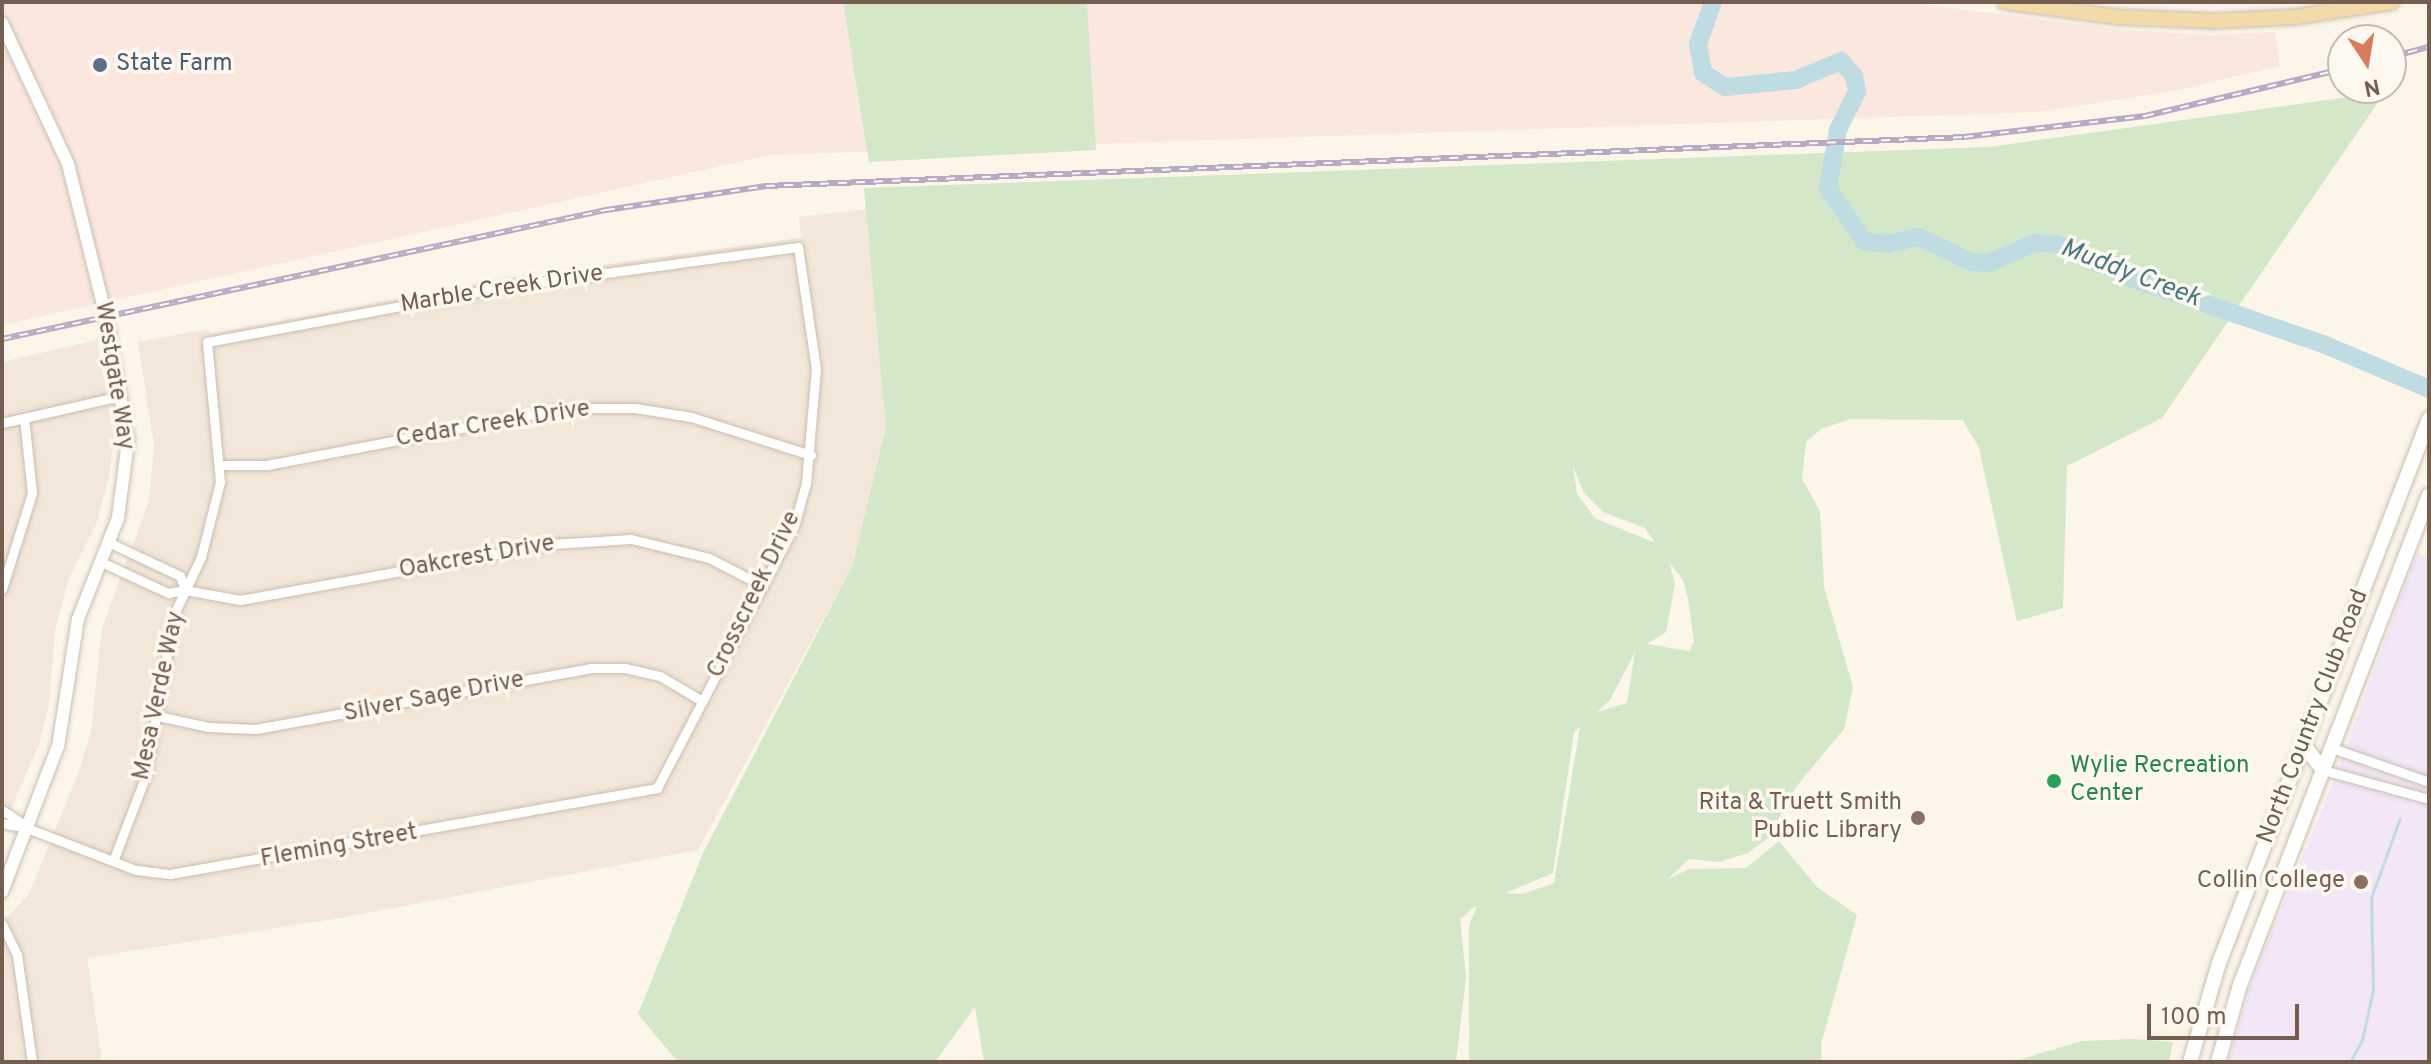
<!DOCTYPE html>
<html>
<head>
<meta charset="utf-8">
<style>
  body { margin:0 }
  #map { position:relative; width:2431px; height:1064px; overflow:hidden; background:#fbf5ea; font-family:Overpass,sans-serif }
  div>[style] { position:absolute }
  .residential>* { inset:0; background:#f2e7d9 }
  .commercial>* { inset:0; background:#fae8df }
  .education>* { inset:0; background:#f2e6f7 }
  .green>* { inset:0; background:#d4e7c9 }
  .stream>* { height:3px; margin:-1.5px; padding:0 1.5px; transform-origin:1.5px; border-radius:1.5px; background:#c0dce3 }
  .river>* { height:18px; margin:-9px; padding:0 9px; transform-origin:9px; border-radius:9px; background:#c0dce3 }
  .roads { filter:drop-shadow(0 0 2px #ccbeb1) drop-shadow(0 0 2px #ccbeb1) }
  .minor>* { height:9px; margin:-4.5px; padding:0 4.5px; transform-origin:4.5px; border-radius:4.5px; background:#fff }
  .tertiary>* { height:12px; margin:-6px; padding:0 6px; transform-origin:6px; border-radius:6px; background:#fff }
  .secondary>* { height:14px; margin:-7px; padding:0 7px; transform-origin:7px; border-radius:7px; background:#fff }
  .primary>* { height:14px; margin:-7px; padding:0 7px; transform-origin:7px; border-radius:7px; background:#f2daa9 }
  .rail>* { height:6px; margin-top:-3px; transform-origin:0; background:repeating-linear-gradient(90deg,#fdf9f0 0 9px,#b9a9c4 0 18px); box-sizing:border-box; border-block:2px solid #b9a9c4 }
  .dots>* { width:22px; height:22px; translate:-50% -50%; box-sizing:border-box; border:4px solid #fdf9f0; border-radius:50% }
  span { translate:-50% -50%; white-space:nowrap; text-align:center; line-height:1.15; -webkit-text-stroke:7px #fdf9f0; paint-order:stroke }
  .service-label { font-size:24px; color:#4e5e75 }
  .left { translate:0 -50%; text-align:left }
  .street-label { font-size:24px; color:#735e50 }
  .leisure-label { font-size:24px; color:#27864d }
  .education-label { font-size:24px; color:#785e54 }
  .right { translate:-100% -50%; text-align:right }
  .water-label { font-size:26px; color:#4c7884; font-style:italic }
  .frame { position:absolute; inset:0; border:4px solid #735e50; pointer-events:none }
  .north { position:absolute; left:2327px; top:24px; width:80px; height:80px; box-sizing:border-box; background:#fdf9f0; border:2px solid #c6bbb0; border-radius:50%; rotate:168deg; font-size:22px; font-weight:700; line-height:32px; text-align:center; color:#735e50 }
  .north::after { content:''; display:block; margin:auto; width:28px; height:36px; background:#d77d5c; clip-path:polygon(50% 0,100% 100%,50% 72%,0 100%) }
  .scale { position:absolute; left:2147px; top:1004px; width:152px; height:36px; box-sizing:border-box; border:4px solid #735e50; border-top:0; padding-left:10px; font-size:24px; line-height:28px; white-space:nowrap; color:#735e50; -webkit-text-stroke:6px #fdf9f0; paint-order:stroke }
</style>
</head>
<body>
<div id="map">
  <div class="residential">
    <div style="clip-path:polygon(867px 209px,886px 427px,853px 564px,698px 850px,340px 918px,87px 958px,102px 1062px,2px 1062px,2px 923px,29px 894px,79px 771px,91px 732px,102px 628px,149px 501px,154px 445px,138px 342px,208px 329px,210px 334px,523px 276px,801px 238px,799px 217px)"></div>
    <div style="clip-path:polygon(97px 340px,114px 437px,109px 476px,97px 523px,69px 578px,55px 630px,49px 704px,40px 742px,2px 830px,2px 362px)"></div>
  </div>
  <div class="commercial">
    <div style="clip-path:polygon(2px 2px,1906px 2px,2123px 30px,2209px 35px,2275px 32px,2280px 66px,2174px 91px,2038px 112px,771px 155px,2px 325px)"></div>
  </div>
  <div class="education">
    <div style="clip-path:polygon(2417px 553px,2429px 557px,2429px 1062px,2228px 1062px,2252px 980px,2333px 783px)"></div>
  </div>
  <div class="green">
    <div style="clip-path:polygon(843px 2px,1087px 2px,1096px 150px,869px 162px)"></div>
    <div style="clip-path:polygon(evenodd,2385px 92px,2162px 418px,2067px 466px,2063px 608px,2017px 621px,1979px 448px,1963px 420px,1850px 419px,1821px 429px,1806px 442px,1802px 479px,1820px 511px,1824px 587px,1853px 687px,1844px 729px,1796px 787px,1768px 838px,1748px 853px,1719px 862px,1689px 859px,1668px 879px,1689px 869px,1746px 868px,1779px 841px,1817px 887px,1857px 915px,1821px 1044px,1822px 1062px,1469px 1062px,1469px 926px,1477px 905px,1460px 919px,1466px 977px,1456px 1062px,984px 1062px,975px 1007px,935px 1062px,678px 1062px,638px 1014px,703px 853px,853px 564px,886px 427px,864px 188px,1989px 147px,2385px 92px,1573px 466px,1584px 493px,1603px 512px,1645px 528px,1655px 543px,1595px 518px,1577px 494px,1573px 466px,2385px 92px,1669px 562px,1683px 580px,1688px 599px,1694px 641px,1689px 651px,1647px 644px,1666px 632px,1675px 584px,1669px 562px,2385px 92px,1635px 652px,1627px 703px,1597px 712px,1610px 700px,1635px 652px,2385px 92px,1580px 727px,1554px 883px,1522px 894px,1505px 893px,1553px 873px,1574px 732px,1580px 727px)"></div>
    <div style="clip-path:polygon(2135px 1039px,2173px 1042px,2169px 1062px,2011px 1062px,2082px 1041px)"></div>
  </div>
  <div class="stream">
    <div style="left:2350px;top:1062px;width:25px;rotate:-61deg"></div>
    <div style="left:2362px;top:1040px;width:51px;rotate:-77.6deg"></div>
    <div style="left:2373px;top:990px;width:92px;rotate:-91.2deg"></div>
    <div style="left:2371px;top:898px;width:85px;rotate:-70.1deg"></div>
  </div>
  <div class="river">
    <div style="left:1713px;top:2px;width:45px;rotate:109.7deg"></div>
    <div style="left:1698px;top:44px;width:29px;rotate:80deg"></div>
    <div style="left:1703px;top:73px;width:26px;rotate:32deg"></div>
    <div style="left:1725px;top:87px;width:71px;rotate:-5.6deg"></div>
    <div style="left:1796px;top:80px;width:49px;rotate:-22.9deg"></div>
    <div style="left:1841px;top:61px;width:20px;rotate:49deg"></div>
    <div style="left:1854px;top:76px;width:16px;rotate:79deg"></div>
    <div style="left:1857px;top:92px;width:42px;rotate:116.6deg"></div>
    <div style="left:1838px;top:130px;width:59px;rotate:99.8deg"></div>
    <div style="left:1828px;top:188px;width:64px;rotate:55.8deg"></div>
    <div style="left:1864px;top:241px;width:24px;rotate:7deg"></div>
    <div style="left:1888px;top:244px;width:32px;rotate:-13deg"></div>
    <div style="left:1919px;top:237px;width:58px;rotate:25.7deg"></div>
    <div style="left:1971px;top:262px;width:18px;rotate:3deg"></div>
    <div style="left:1989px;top:263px;width:50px;rotate:-23.5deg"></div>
    <div style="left:2035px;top:243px;width:22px;rotate:3deg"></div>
    <div style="left:2057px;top:244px;width:81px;rotate:24.7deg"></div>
    <div style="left:2131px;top:278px;width:203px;rotate:19deg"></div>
    <div style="left:2323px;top:344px;width:115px;rotate:23deg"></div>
  </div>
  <div class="roads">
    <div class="minor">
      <div style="left:2px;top:423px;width:122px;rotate:-12.8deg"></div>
      <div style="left:219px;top:465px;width:48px"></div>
      <div style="left:267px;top:465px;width:305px;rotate:-10.8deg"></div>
      <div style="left:567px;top:408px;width:68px"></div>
      <div style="left:635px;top:408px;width:57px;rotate:9.1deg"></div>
      <div style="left:691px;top:417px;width:126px;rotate:17.6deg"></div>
      <div style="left:108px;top:542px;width:80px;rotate:25.3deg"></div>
      <div style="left:180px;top:576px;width:15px;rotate:70deg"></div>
      <div style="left:99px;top:561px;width:76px;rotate:24.9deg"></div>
      <div style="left:168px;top:593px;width:17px;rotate:-10deg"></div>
      <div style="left:185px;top:590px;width:56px;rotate:10.3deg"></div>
      <div style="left:240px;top:600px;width:315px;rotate:-10.2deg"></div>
      <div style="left:550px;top:544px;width:81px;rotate:-3.5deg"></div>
      <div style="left:631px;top:539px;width:80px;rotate:13.7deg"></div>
      <div style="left:709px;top:558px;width:61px;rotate:27.4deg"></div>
      <div style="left:2px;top:589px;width:101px;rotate:-72.6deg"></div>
      <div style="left:32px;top:493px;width:75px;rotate:-96.1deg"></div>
      <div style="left:158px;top:716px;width:51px;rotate:12.4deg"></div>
      <div style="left:208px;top:727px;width:48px;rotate:2.4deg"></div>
      <div style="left:256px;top:729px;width:341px;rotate:-10.3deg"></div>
      <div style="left:591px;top:668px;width:34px"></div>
      <div style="left:625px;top:668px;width:36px;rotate:13deg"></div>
      <div style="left:660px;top:676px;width:49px;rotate:30.8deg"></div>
      <div style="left:2332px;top:748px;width:103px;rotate:19.3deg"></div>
      <div style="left:2323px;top:770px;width:110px;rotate:15.3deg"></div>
      <div style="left:2px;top:810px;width:27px;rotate:34deg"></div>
      <div style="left:2px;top:823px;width:25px;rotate:11deg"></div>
      <div style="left:27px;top:828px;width:117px;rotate:21.1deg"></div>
      <div style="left:136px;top:870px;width:34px;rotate:7deg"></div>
      <div style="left:170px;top:874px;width:495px;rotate:-10deg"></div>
      <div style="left:657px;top:788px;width:296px;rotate:-62.4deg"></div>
      <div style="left:794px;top:526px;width:45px;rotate:-74.4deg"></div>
      <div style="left:806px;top:483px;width:114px;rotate:-85deg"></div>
      <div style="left:816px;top:369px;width:123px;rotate:-98.4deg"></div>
      <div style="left:798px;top:247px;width:292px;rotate:172.3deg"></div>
      <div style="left:509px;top:286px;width:307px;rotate:169.5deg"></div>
      <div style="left:207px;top:342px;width:141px;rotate:84.7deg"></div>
      <div style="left:220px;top:482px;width:77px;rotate:104.2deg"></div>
      <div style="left:201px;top:557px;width:63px;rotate:115.3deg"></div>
      <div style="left:174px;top:614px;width:163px;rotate:99.9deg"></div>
      <div style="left:146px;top:775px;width:92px;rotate:111deg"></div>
      <div style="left:2px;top:924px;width:34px;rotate:64deg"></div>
      <div style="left:17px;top:955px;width:108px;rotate:82deg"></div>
    </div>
    <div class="tertiary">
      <div style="left:2px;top:23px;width:156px;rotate:64.9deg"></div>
      <div style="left:68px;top:164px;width:157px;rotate:76deg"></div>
      <div style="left:106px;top:316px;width:127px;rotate:80deg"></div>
      <div style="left:128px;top:441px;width:78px;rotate:97.4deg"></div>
      <div style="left:118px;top:518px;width:109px;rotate:111.6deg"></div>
      <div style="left:78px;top:619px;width:129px;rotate:98.9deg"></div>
      <div style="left:58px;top:746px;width:156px;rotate:111deg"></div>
    </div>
    <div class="secondary">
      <div style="left:2303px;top:744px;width:33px;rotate:52deg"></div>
      <div style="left:2190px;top:1062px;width:103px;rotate:-73.7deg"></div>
      <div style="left:2219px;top:963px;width:583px;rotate:-68.89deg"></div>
      <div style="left:2218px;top:1062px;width:80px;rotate:-74.1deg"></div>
      <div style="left:2240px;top:985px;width:525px;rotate:-68.91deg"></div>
    </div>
    <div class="primary">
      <div style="left:2005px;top:2px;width:114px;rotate:7.6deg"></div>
      <div style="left:2118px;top:17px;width:96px;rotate:2.4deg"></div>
      <div style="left:2214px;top:21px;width:81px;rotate:-2.8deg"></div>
      <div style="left:2295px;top:17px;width:98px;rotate:-8.8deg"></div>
    </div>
  </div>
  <div class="rail">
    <div style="left:2391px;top:57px;width:39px;rotate:-15deg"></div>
    <div style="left:2px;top:339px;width:618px;rotate:-12.06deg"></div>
    <div style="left:606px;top:210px;width:162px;rotate:-8.5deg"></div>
    <div style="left:766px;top:186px;width:1199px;rotate:-2.34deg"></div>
    <div style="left:1964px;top:137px;width:182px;rotate:-6.6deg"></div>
    <div style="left:2145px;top:116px;width:204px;rotate:-13.4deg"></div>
  </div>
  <div class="dots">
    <div style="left:100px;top:65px;background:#5c6f8a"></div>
    <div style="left:2054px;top:781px;background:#2e9e5b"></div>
    <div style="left:1918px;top:818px;background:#8d6e63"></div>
    <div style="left:2361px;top:882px;background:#8d6e63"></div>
  </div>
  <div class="service-label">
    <span class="left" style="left:116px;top:65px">State Farm</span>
  </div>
  <div class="street-label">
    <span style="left:502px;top:290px;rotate:-9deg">Marble Creek Drive</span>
    <span style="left:113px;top:376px;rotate:81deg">Westgate Way</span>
    <span style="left:493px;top:425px;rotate:-9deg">Cedar Creek Drive</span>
    <span style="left:477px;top:558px;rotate:-10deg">Oakcrest Drive</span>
    <span style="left:755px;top:595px;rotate:-64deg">Crosscreek Drive</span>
    <span style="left:160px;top:696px;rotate:-78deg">Mesa Verde Way</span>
    <span style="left:434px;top:698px;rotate:-11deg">Silver Sage Drive</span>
    <span style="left:2314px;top:717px;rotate:-69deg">North Country Club Road</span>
    <span style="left:339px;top:847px;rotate:-10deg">Fleming Street</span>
  </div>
  <div class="leisure-label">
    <span class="left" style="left:2070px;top:781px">Wylie Recreation<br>Center</span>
  </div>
  <div class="education-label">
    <span class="right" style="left:1902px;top:818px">Rita &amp; Truett Smith<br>Public Library</span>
    <span class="right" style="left:2345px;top:882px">Collin College</span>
  </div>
  <div class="water-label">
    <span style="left:2130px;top:274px;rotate:21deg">Muddy Creek</span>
  </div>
  <div class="frame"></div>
  <div class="north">N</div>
  <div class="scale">100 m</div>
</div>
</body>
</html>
